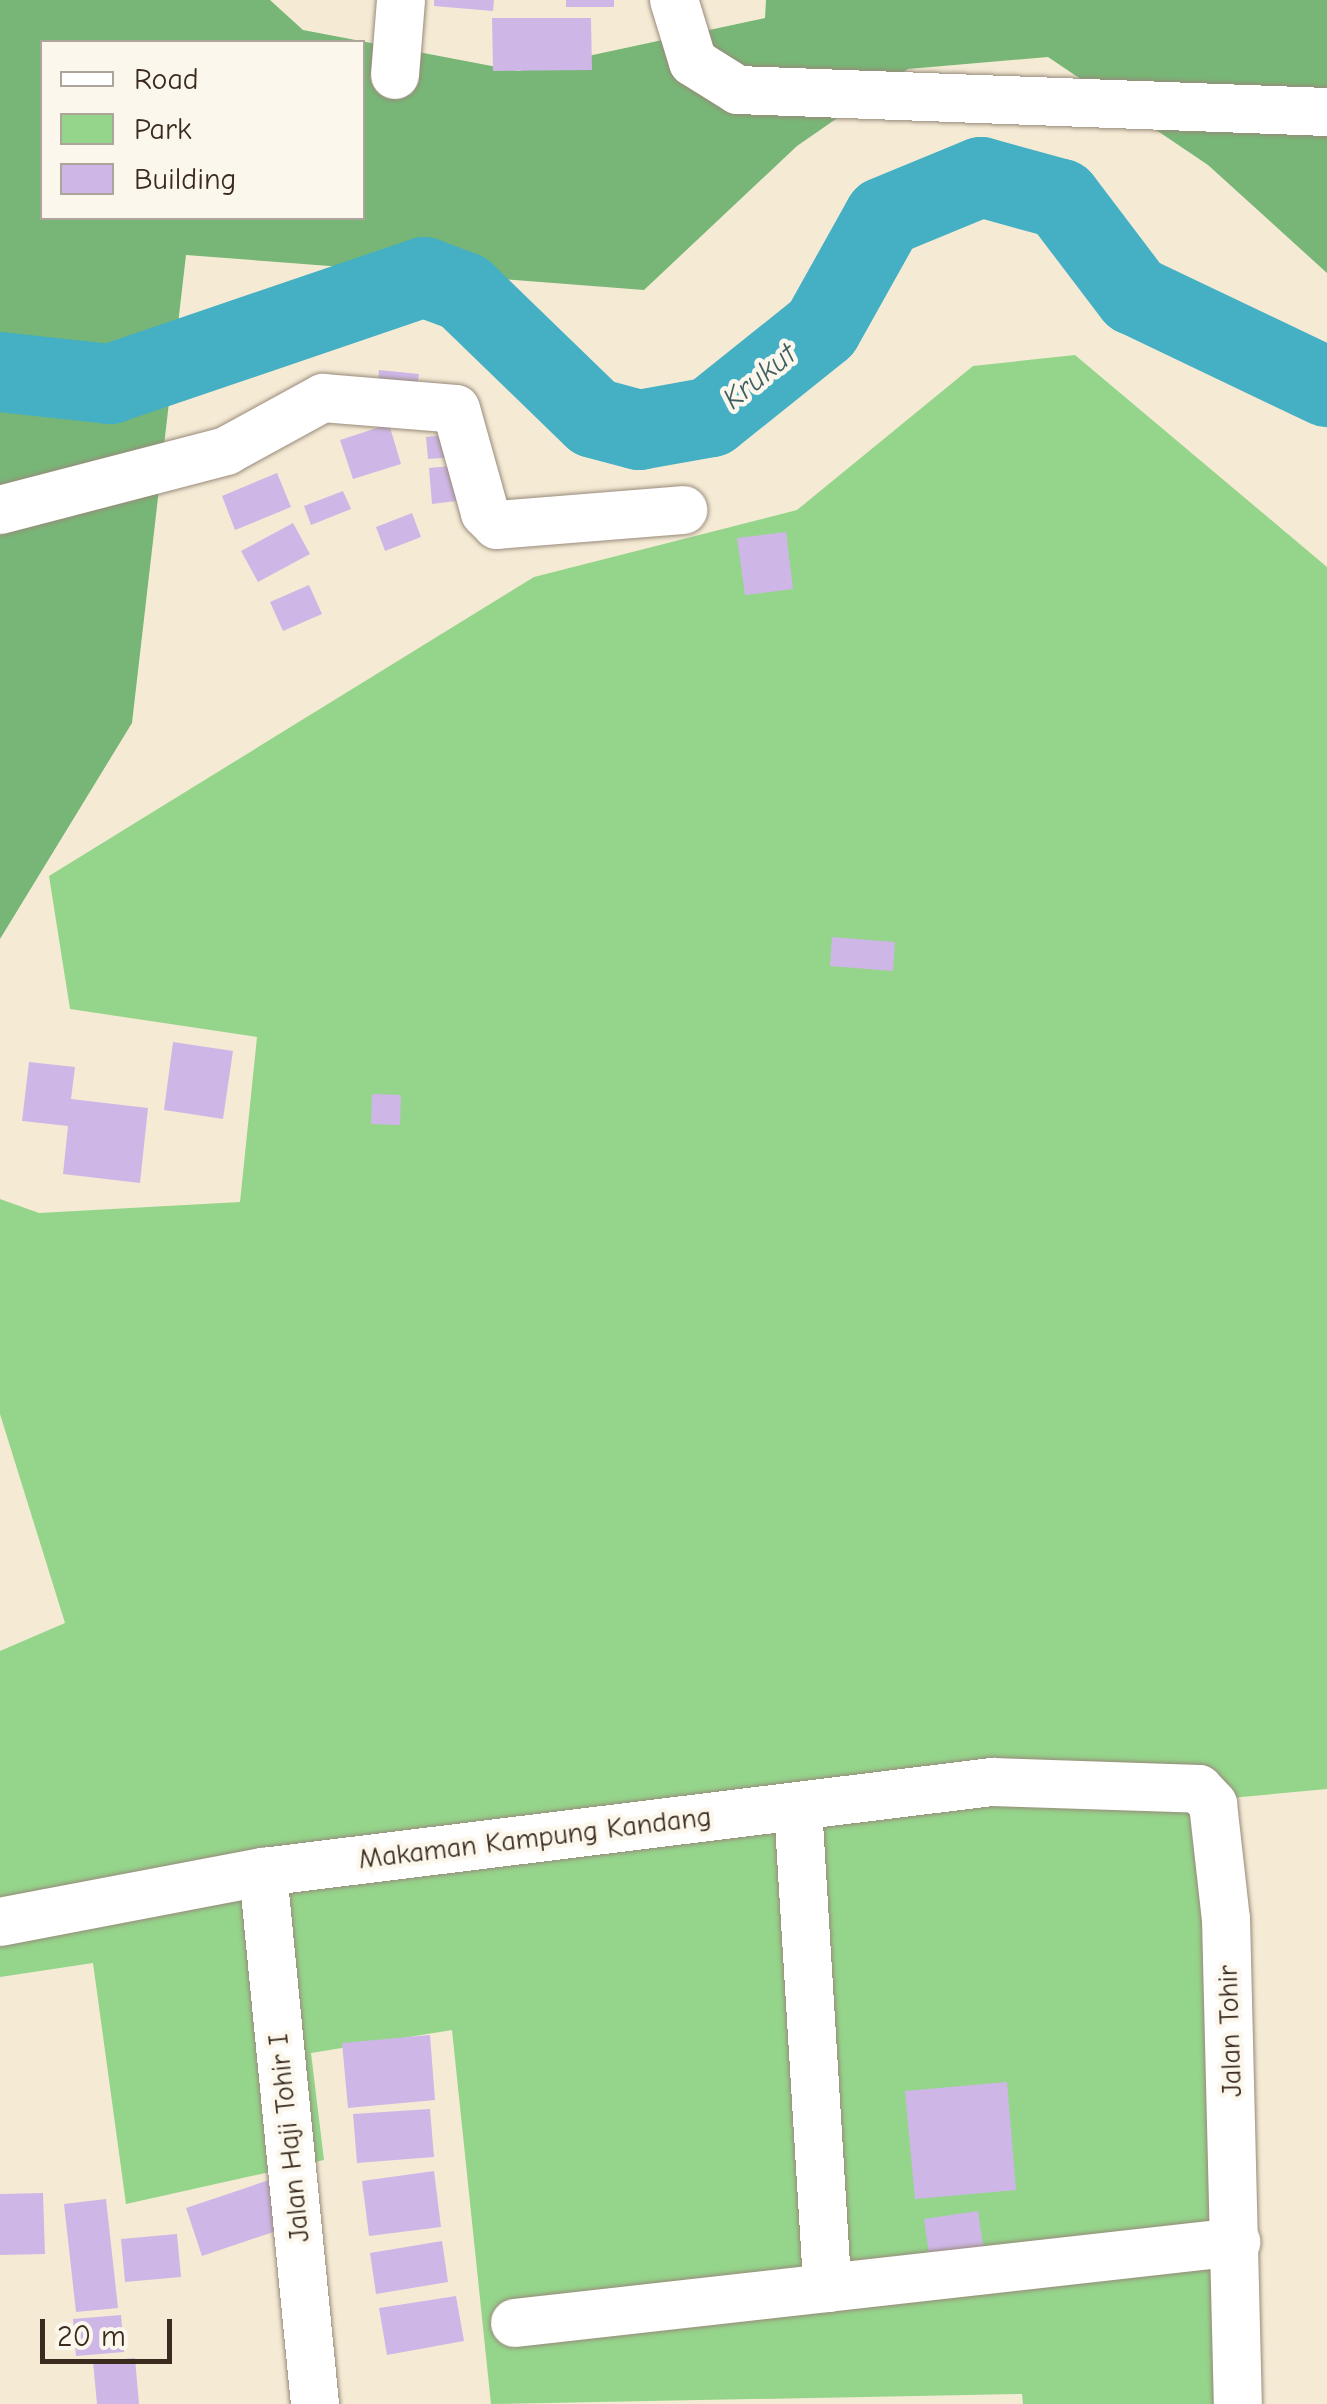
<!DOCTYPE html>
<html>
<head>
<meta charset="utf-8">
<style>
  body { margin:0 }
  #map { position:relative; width:1327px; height:2404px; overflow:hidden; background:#f5ebd5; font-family:"Comic Neue",sans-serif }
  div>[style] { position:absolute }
  .green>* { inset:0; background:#95d48b }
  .forest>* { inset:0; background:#78b677 }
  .river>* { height:80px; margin:-40px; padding:0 40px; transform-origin:40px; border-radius:40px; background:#45afc4 }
  .building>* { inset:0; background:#ceb7e7 }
  .roads { filter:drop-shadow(0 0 2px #988a7a) drop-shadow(0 0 2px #988a7a) }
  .street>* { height:48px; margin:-24px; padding:0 24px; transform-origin:24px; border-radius:24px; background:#fff }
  span { translate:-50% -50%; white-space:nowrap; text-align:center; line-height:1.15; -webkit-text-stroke:9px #fbf7ec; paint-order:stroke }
  .street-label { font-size:28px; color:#3b2a1e }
  .water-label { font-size:30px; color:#3f5f60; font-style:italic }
  .legend { position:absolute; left:40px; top:40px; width:325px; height:180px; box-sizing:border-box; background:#fbf7ec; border:2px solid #aea59a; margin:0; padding:12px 18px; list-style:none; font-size:30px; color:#3b2a1e }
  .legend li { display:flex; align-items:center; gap:20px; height:50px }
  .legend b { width:50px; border:2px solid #aea59a }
  .scale { position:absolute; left:40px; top:2319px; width:132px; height:45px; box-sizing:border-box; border:5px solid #3b2a1e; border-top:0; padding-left:12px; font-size:30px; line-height:35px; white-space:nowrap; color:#3b2a1e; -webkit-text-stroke:8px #fbf7ec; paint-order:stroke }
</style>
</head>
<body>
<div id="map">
  <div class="green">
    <div style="clip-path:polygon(1075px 355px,1327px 567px,1327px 1789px,1220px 1799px,1240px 2404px,1023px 2404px,1022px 2394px,491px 2404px,452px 2030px,311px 2053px,324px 2160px,126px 2204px,93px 1963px,0 1977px,0 1651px,65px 1623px,0 1414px,0 1199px,39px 1213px,240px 1202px,257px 1037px,70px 1009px,49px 876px,534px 577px,797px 510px,973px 366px)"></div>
  </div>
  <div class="forest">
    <div style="clip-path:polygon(evenodd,0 0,270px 0,303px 30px,518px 71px,765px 18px,766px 0,1327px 0,1327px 273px,1208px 165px,1048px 57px,908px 69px,797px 146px,644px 290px,186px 255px,132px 723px,0 939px,0 0,42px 42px,362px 42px,362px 218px,42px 218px,42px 42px)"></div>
  </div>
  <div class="river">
    <div style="left:0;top:372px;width:111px;rotate:6.2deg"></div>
    <div style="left:110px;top:384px;width:332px;rotate:-18.8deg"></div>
    <div style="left:424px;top:277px;width:43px;rotate:20.6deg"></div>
    <div style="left:464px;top:292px;width:181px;rotate:44.1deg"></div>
    <div style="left:594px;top:418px;width:47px;rotate:14.9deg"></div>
    <div style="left:639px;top:430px;width:73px;rotate:-10.2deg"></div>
    <div style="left:711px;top:417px;width:142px;rotate:-38.7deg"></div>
    <div style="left:822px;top:328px;width:127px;rotate:-60.8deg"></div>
    <div style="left:884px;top:217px;width:105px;rotate:-22.4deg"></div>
    <div style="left:981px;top:177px;width:83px;rotate:15.4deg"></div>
    <div style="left:1061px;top:199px;width:121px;rotate:52.8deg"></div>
    <div style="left:1134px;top:295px;width:214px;rotate:25.5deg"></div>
  </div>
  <div class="building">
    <div style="clip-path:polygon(434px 0,494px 0,493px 11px,434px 6px)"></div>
    <div style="clip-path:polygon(566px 0,614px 0,614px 7px,566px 7px)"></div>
    <div style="clip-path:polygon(492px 18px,591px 18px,592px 70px,493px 71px)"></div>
    <div style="clip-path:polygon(379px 370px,419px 374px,415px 401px,376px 397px)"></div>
    <div style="clip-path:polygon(389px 424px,401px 464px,353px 479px,340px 440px)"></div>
    <div style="clip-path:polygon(453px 434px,455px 457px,428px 459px,426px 437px)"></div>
    <div style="clip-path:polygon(462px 465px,465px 500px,432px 504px,429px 468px)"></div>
    <div style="clip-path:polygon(277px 473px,291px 507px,235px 530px,222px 496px)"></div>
    <div style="clip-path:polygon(343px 491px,351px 509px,311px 525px,304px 506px)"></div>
    <div style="clip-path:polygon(412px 513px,421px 537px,385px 551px,376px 527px)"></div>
    <div style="clip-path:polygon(293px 523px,310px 554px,258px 582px,241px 551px)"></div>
    <div style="clip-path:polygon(786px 532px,793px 589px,745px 595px,737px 538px)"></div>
    <div style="clip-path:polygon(309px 585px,322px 614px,283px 631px,270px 602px)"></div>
    <div style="clip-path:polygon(832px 937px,895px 942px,893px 971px,830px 966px)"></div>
    <div style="clip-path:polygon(173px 1042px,233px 1051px,223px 1119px,164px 1110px)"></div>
    <div style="clip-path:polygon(29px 1062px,75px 1067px,71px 1099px,148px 1108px,140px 1183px,63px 1174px,68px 1126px,22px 1121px)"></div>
    <div style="clip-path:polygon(372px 1094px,401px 1095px,400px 1125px,371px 1124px)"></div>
    <div style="clip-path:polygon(430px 2035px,435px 2100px,348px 2108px,342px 2043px)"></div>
    <div style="clip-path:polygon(1007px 2082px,1016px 2190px,915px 2199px,905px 2091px)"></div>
    <div style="clip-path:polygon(430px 2109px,434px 2157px,357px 2163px,353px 2114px)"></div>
    <div style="clip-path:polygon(434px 2171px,441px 2227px,369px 2236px,362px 2181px)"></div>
    <div style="clip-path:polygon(272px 2179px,288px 2227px,202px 2256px,186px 2208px)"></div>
    <div style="clip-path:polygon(43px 2193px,45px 2254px,0 2255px,0 2194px)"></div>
    <div style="clip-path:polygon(106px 2199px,118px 2308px,76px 2312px,64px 2204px)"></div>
    <div style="clip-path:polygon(978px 2211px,984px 2252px,930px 2261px,924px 2219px)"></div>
    <div style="clip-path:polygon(177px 2234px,181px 2277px,125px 2282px,121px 2239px)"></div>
    <div style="clip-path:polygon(442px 2241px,448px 2282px,376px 2294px,370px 2253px)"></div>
    <div style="clip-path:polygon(456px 2296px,464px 2341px,387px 2355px,379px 2308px)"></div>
    <div style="clip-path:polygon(121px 2315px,124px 2352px,76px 2356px,73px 2319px)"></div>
    <div style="clip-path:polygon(135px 2358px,139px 2404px,97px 2404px,93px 2362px)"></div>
  </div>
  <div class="roads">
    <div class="street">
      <div style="left:674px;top:0;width:65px;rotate:73deg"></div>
      <div style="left:693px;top:62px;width:53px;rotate:31.9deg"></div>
      <div style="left:738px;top:90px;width:589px;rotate:2.14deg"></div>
      <div style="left:395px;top:75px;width:75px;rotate:-85.4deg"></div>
      <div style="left:0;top:510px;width:234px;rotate:-14.6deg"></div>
      <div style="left:226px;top:451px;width:111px;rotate:-28.7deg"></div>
      <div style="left:323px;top:398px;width:133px;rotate:4.7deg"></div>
      <div style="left:456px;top:409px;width:108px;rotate:74.4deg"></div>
      <div style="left:485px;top:513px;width:17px;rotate:45deg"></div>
      <div style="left:497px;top:525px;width:187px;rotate:-4.6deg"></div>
      <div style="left:798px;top:1807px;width:482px;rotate:86.5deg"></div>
      <div style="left:827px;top:2288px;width:412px;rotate:-6.4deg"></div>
      <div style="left:263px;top:1872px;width:535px;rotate:84.42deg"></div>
      <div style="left:0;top:1922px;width:268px;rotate:-10.8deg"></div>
      <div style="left:263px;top:1872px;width:735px;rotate:-7.04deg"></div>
      <div style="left:992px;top:1782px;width:207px;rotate:1.9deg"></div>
      <div style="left:1199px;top:1789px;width:21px;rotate:47deg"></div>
      <div style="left:1213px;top:1804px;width:116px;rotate:83.6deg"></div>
      <div style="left:1226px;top:1919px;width:485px;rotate:88.6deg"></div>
      <div style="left:515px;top:2323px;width:314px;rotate:-6.4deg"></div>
    </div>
  </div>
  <div class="street-label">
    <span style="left:535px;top:1838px;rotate:-7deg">Makaman Kampung Kandang</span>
    <span style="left:1230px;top:2031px;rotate:-92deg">Jalan Tohir</span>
    <span style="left:289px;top:2138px;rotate:-96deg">Jalan Haji Tohir I</span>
  </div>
  <div class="water-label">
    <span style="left:760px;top:377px;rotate:-39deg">Krukut</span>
  </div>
  <ul class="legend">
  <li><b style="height:12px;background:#fff"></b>Road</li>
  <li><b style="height:28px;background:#95d48b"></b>Park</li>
  <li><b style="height:28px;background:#ceb7e7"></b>Building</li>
  </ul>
  <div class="scale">20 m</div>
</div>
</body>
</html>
